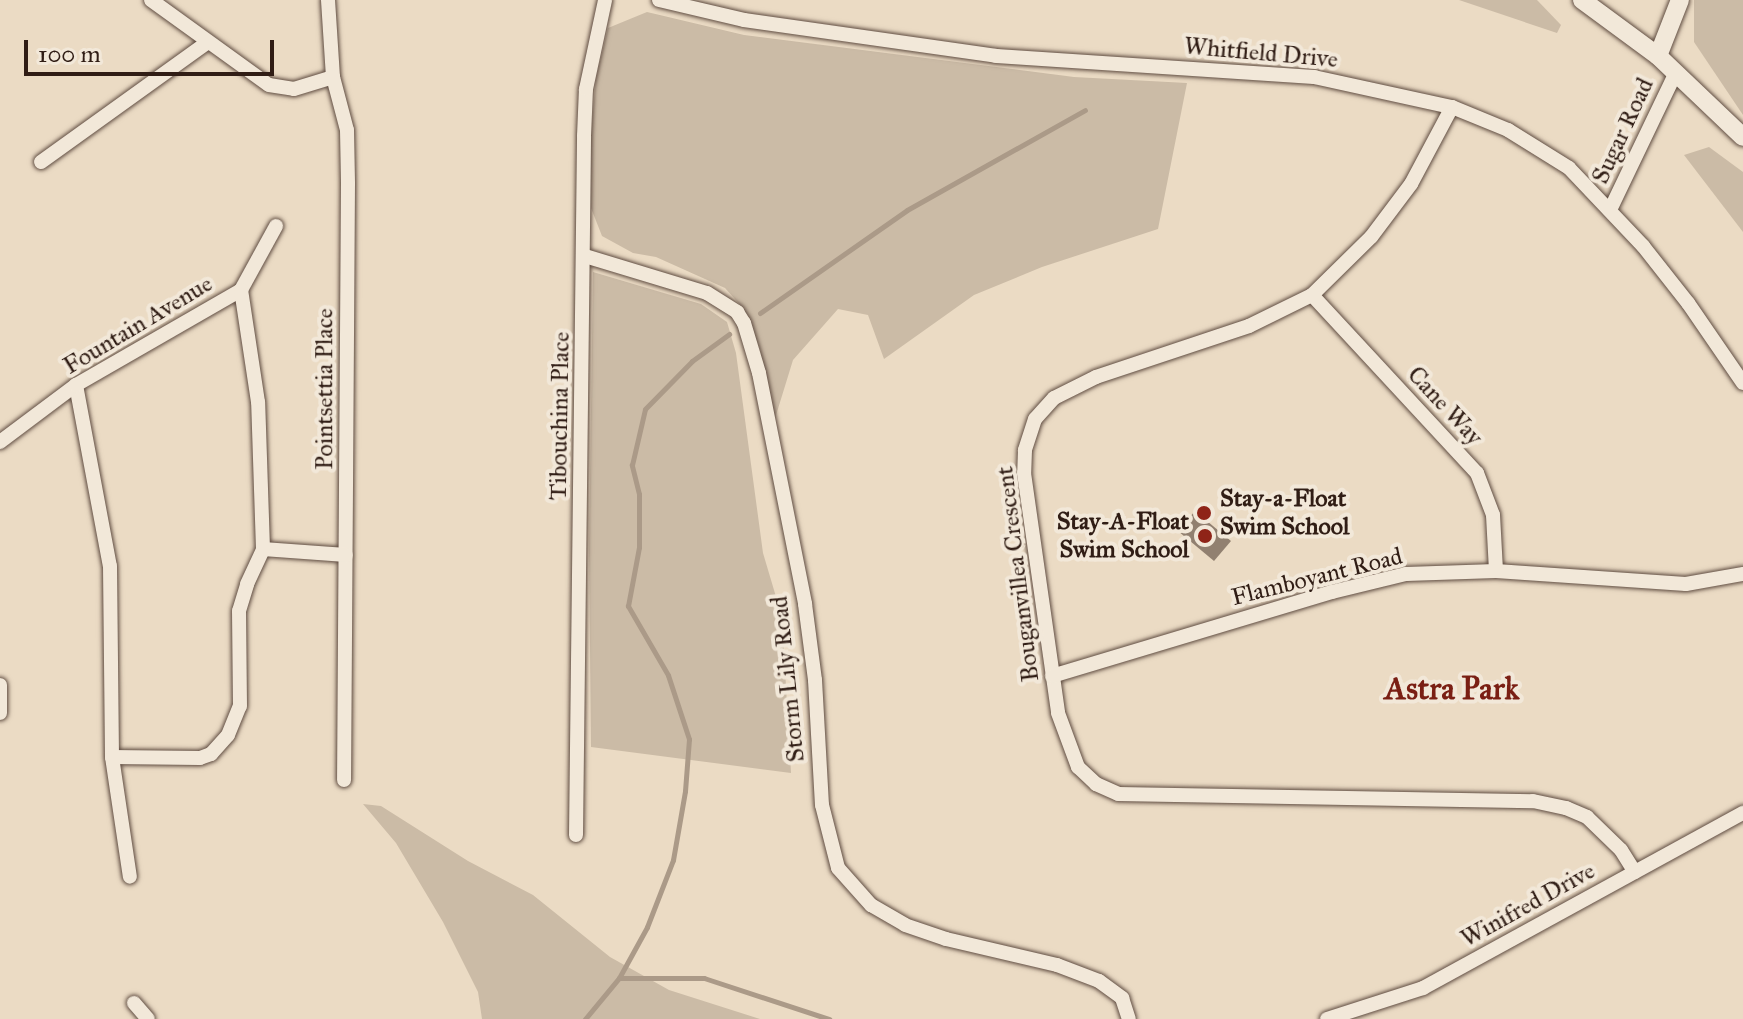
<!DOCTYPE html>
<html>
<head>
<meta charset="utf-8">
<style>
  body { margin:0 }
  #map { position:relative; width:1743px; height:1019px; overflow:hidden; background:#ebdbc4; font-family:"IM FELL Great Primer",serif }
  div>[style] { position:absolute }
  .green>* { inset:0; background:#cbbba6 }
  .stream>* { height:5px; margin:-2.5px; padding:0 2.5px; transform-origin:2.5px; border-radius:2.5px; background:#ab9a88 }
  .building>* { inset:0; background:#918070 }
  .roads { filter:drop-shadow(0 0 2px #5f4c41) drop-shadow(0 0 2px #5f4c41) }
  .street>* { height:14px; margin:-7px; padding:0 7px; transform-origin:7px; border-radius:7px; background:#f2e8d9 }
  .secondary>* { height:18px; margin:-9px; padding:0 9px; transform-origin:9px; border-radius:9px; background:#f2e8d9 }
  .dots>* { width:22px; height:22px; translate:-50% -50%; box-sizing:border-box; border:4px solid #f2e8d9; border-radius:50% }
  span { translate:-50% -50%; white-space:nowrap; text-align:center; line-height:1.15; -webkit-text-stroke:8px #f2e8d9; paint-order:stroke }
  .street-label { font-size:24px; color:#301d15 }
  .poi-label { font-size:24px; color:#301d15; font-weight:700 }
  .left { translate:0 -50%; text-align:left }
  .right { translate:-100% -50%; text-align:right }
  .district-label { font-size:32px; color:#7a1f14; font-weight:700 }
  .scale { position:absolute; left:24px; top:40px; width:250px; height:36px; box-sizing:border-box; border:4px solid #301d15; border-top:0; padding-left:10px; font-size:24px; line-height:28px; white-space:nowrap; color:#301d15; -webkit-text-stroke:6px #f2e8d9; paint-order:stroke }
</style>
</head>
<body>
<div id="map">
  <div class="green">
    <div style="clip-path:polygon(1459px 0,1537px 0,1561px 25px,1557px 33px)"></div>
    <div style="clip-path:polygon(1694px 0,1743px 0,1743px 115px,1694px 42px)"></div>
    <div style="clip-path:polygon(647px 12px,744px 35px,1074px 77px,1187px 83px,1158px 229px,1042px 267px,974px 295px,884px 359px,868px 315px,838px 309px,793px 360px,773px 425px,760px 349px,743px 308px,725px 288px,656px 257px,633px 253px,602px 236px,591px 208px,591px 135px,596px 78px,608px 28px)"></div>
    <div style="clip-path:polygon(1709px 147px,1743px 172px,1743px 232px,1684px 155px)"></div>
    <div style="clip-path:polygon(593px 272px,701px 304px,727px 322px,736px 353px,763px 553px,782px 617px,791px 773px,591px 747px,589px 551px)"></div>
    <div style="clip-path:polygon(363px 804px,381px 806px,468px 861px,533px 895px,610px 957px,669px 990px,760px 1019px,482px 1019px,478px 992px,443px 922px,396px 843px)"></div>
  </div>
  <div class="stream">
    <div style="left:760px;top:313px;width:179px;rotate:-35deg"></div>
    <div style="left:907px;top:210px;width:204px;rotate:-29.3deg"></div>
    <div style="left:619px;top:978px;width:85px"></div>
    <div style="left:704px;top:978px;width:132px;rotate:18.2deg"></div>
    <div style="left:585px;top:1019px;width:53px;rotate:-50.3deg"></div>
    <div style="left:619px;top:978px;width:58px;rotate:-61.2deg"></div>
    <div style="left:647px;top:927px;width:72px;rotate:-68.8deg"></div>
    <div style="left:673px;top:860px;width:70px;rotate:-80.1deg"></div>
    <div style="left:685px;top:791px;width:52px;rotate:-85.6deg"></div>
    <div style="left:689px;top:739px;width:67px;rotate:-108.2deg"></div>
    <div style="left:668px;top:675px;width:80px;rotate:-120.1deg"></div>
    <div style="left:628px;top:606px;width:60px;rotate:-79.4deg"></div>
    <div style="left:639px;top:547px;width:53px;rotate:-90deg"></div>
    <div style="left:639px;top:494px;width:30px;rotate:-104deg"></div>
    <div style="left:632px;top:465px;width:57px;rotate:-76.9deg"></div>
    <div style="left:645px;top:409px;width:67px;rotate:-45.6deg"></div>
    <div style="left:692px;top:361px;width:46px;rotate:-36.1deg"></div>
  </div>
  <div class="building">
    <div style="clip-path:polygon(1195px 511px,1231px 541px,1214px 561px,1178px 531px)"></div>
  </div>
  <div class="roads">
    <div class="street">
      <div style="left:151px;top:0;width:145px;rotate:35.8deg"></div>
      <div style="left:269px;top:85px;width:25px;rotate:9deg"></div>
      <div style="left:294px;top:89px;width:41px;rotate:-17.1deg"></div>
      <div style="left:328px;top:0;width:77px;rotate:86.3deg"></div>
      <div style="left:333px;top:77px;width:55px;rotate:75.2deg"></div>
      <div style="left:347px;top:130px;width:54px;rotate:88.9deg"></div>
      <div style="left:348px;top:184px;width:596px;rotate:90.38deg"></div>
      <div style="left:659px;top:0;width:87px;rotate:13.2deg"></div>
      <div style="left:744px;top:20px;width:255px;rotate:8.1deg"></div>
      <div style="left:996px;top:56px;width:319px;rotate:3.8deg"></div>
      <div style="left:1314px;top:77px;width:141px;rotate:12.3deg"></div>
      <div style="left:1452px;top:107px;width:61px;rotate:22.3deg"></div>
      <div style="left:1508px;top:130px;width:72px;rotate:31.9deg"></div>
      <div style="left:1569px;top:168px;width:108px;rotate:46.5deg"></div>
      <div style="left:1643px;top:246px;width:73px;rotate:51.7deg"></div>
      <div style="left:1688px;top:303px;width:97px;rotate:55.5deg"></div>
      <div style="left:1452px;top:107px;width:87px;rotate:118deg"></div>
      <div style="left:1411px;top:184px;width:66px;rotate:127deg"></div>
      <div style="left:1371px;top:237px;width:83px;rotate:135.5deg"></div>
      <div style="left:1312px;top:295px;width:70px;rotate:153.8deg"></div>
      <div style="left:1249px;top:326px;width:161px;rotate:161.6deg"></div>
      <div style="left:1096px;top:377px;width:47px;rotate:153.4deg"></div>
      <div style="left:1054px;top:398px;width:28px;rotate:132deg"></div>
      <div style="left:1035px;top:419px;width:33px;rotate:108deg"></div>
      <div style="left:1025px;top:450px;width:23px;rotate:92deg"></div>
      <div style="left:1024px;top:473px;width:242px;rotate:81.9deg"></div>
      <div style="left:1058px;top:713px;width:58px;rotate:69.7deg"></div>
      <div style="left:1078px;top:767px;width:25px;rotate:43deg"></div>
      <div style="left:1096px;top:784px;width:24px;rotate:24deg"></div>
      <div style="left:1118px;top:794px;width:415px;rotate:1deg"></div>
      <div style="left:1533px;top:801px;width:34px;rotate:12deg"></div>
      <div style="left:1566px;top:808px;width:23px;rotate:23deg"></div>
      <div style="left:1587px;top:817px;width:47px;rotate:44.1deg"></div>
      <div style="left:1621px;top:850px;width:26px;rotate:58deg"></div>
      <div style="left:41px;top:162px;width:206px;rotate:-35.7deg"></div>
      <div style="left:1610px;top:210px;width:153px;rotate:-64.4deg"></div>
      <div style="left:585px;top:256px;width:127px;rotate:16.9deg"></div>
      <div style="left:707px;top:293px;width:36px;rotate:32deg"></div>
      <div style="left:737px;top:312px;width:13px;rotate:58deg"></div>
      <div style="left:744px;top:323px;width:52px;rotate:73.3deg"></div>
      <div style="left:759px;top:373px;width:236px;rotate:78.7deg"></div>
      <div style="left:805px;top:604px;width:77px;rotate:82.5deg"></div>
      <div style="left:815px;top:680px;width:125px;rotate:86.8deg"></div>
      <div style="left:822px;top:805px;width:65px;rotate:75.7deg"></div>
      <div style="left:838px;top:868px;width:50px;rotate:48.3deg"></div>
      <div style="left:871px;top:905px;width:39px;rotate:30deg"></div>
      <div style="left:905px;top:925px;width:43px;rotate:18.9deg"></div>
      <div style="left:946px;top:939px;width:114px;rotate:13.2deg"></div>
      <div style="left:1057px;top:965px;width:45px;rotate:20.9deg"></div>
      <div style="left:1099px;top:981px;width:29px;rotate:36deg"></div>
      <div style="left:1122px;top:998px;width:22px;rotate:72deg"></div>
      <div style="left:1312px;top:295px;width:243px;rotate:47.2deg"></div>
      <div style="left:1477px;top:473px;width:45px;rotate:69.1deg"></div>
      <div style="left:1493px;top:515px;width:56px;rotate:86.9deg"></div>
      <div style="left:76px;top:385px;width:184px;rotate:79.4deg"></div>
      <div style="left:110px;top:566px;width:191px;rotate:89.4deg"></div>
      <div style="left:112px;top:757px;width:121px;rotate:81.5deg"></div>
      <div style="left:0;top:442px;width:95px;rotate:-36.9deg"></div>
      <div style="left:76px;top:385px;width:190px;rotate:-29.9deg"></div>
      <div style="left:241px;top:290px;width:73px;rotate:-61.3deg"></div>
      <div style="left:263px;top:549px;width:83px;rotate:4.1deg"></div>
      <div style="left:1052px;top:676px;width:292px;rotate:-16.7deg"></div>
      <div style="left:1332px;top:592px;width:76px;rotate:-13.7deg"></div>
      <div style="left:1406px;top:574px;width:90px;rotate:-1.9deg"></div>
      <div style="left:1496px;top:571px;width:190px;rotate:3.9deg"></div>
      <div style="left:1686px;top:584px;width:58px;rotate:-10deg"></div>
      <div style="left:0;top:685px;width:28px;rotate:90deg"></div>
      <div style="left:112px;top:757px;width:88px;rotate:0.7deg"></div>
      <div style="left:200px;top:758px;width:12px;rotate:-20deg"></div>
      <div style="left:211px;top:754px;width:25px;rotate:-48deg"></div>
      <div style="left:228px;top:735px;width:31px;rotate:-68deg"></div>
      <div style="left:240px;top:706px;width:95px;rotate:-90.6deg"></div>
      <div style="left:239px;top:611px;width:28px;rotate:-73deg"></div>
      <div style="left:247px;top:584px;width:38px;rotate:-65deg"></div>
      <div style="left:263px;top:549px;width:147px;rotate:-91.9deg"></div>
      <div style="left:258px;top:402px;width:113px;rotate:-98.6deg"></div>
      <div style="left:576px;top:835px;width:699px;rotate:-89.34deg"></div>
      <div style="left:584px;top:136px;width:47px;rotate:-87.6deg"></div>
      <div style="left:586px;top:89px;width:91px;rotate:-77.9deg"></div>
      <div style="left:134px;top:1003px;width:21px;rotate:49deg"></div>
      <div style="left:1327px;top:1019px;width:101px;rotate:-17.9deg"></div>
      <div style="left:1423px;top:988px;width:365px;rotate:-28.7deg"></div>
    </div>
    <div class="secondary">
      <div style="left:1582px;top:0;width:94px;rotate:36.4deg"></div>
      <div style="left:1658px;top:56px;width:117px;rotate:43.6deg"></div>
      <div style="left:1658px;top:56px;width:60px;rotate:-68.6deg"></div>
    </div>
  </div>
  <div class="dots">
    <div style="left:1204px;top:513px;background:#8f2418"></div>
    <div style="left:1205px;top:536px;background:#8f2418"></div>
  </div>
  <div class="street-label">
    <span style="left:1261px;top:53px;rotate:5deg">Whitfield Drive</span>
    <span style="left:1623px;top:131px;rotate:-65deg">Sugar Road</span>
    <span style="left:138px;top:325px;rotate:-31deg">Fountain Avenue</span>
    <span style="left:325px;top:389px;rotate:-90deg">Pointsettia Place</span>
    <span style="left:1445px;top:406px;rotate:47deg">Cane Way</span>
    <span style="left:560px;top:416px;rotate:-89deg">Tibouchina Place</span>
    <span style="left:1018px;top:574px;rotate:-97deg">Bouganvillea Crescent</span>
    <span style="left:1317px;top:577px;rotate:-14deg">Flamboyant Road</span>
    <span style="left:788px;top:679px;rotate:-96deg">Storm Lily Road</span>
    <span style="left:1528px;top:905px;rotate:-29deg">Winifred Drive</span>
  </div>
  <div class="poi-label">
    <span class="left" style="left:1220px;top:513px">Stay-a-Float<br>Swim School</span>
    <span class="right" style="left:1189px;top:536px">Stay-A-Float<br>Swim School</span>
  </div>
  <div class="district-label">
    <span style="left:1452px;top:689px">Astra Park</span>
  </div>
  <div class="scale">100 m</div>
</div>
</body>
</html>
